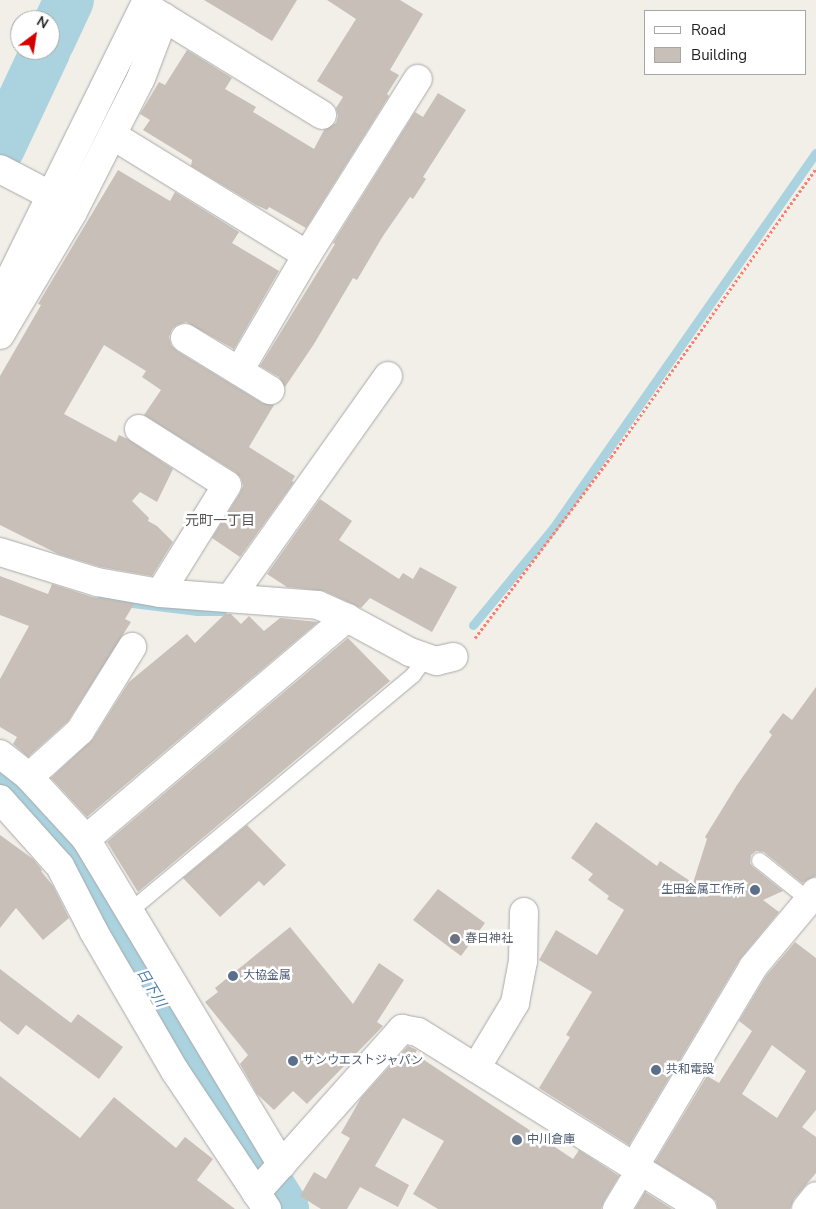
<!DOCTYPE html>
<html>
<head>
<meta charset="utf-8">
<style>
  body { margin:0 }
  #map { position:relative; width:816px; height:1209px; overflow:hidden; background:#f2efe9; font-family:"Nunito Sans","Noto Sans JP",sans-serif }
  div>[style] { position:absolute }
  .stream>* { height:9px; margin:-4.5px; padding:0 4.5px; transform-origin:4.5px; border-radius:4.5px; background:#aad3df }
  .river>* { height:50px; margin:-25px; padding:0 25px; transform-origin:25px; border-radius:25px; background:#aad3df }
  .building>* { inset:0; background:#c7bfb8 }
  .path>* { height:3px; margin-top:-1.5px; transform-origin:0; background:repeating-linear-gradient(90deg,#fa8072 0 2.5px,transparent 0 5px) }
  .roads { filter:drop-shadow(0 0 1px #a9a9a9) drop-shadow(0 0 1px #a9a9a9) }
  .lane>* { height:15px; margin:-7.5px; padding:0 7.5px; transform-origin:7.5px; border-radius:7.5px; background:#fff }
  .street>* { height:28px; margin:-14px; padding:0 14px; transform-origin:14px; border-radius:14px; background:#fff }
  .dots>* { width:14px; height:14px; translate:-50% -50%; box-sizing:border-box; border:2px solid #fff; border-radius:50% }
  span { translate:-50% -50%; white-space:nowrap; text-align:center; line-height:1.15; -webkit-text-stroke:5px #fff; paint-order:stroke }
  .service-label { font-size:12px; color:#4e5e75 }
  .right { translate:-100% -50%; text-align:right }
  .left { translate:0 -50%; text-align:left }
  .worship-label { font-size:12px; color:#5b616d }
  .neighbourhood-label { font-size:14px; color:#555 }
  .water-label { font-size:14px; color:#4a7aab; font-style:italic }
  .legend { position:absolute; left:644px; top:10px; width:162px; height:65px; box-sizing:border-box; background:#fff; border:1px solid #a7a7a7; margin:0; padding:6px 9px; list-style:none; font-size:15px; color:#222 }
  .legend li { display:flex; align-items:center; gap:10px; height:25px }
  .legend b { width:25px; border:1px solid #a7a7a7 }
  .north { position:absolute; left:10px; top:10px; width:50px; height:50px; box-sizing:border-box; background:#fff; border:1px solid #a7a7a7; border-radius:50%; rotate:31deg; font-size:14px; font-weight:700; line-height:20px; text-align:center; color:#222 }
  .north::after { content:''; display:block; margin:auto; width:18px; height:22px; background:#d40000; clip-path:polygon(50% 0,100% 100%,50% 72%,0 100%) }
</style>
</head>
<body>
<div id="map">
  <div class="stream">
    <div style="left:101px;top:595px;width:24px;rotate:17deg"></div>
    <div style="left:124px;top:602px;width:74px;rotate:7deg"></div>
    <div style="left:197px;top:611px;width:25px"></div>
    <div style="left:473px;top:625px;width:126px;rotate:-50.5deg"></div>
    <div style="left:553px;top:528px;width:458px;rotate:-55deg"></div>
  </div>
  <div class="river">
    <div style="left:50px;top:41px;width:45px;rotate:-65.1deg"></div>
    <div style="left:0;top:148px;width:108px;rotate:-64.9deg"></div>
    <div style="left:0;top:780px;width:19px;rotate:39deg"></div>
    <div style="left:15px;top:792px;width:38px;rotate:48deg"></div>
    <div style="left:40px;top:820px;width:63px;rotate:52deg"></div>
    <div style="left:79px;top:870px;width:258px;rotate:59.3deg"></div>
    <div style="left:211px;top:1092px;width:138px;rotate:58deg"></div>
  </div>
  <div class="building">
    <div style="clip-path:polygon(204px 0,297px 0,272px 41px)"></div>
    <div style="clip-path:polygon(327px 0,400px 0,423px 14px,390px 70px,399px 75px,387px 94px,389px 96px,306px 228px,269px 207px,267px 210px,256px 205px,191px 166px,192px 160px,143px 130px,150px 120px,140px 114px,159px 82px,165px 85px,187px 50px,232px 78px,225px 89px,256px 107px,253px 112px,314px 149px,324px 130px,336px 123px,338px 116px,336px 108px,343px 97px,317px 81px,356px 19px)"></div>
    <div style="clip-path:polygon(438px 93px,466px 110px,423px 177px,426px 179px,413px 199px,410px 197px,383px 236px,357px 280px,353px 278px,314px 344px,285px 387px,279px 377px,260px 366px,335px 244px,333px 243px,415px 112px,423px 117px)"></div>
    <div style="clip-path:polygon(118px 170px,170px 201px,175px 192px,239px 232px,232px 243px,279px 271px,234px 349px,186px 322px,177px 325px,172px 329px,169px 337px,171px 345px,177px 351px,262px 403px,274px 405px,249px 447px,295px 476px,292px 481px,294px 482px,240px 557px,212px 538px,240px 493px,243px 486px,241px 478px,235px 472px,144px 415px,161px 390px,142px 377px,146px 371px,104px 345px,64px 414px,116px 442px,119px 435px,128px 439px,173px 469px,157px 502px,140px 492px,132px 501px,149px 518px,148px 521px,157px 526px,173px 542px,152px 576px,101px 567px,58px 554px,0 525px,0 376px,41px 305px,38px 304px)"></div>
    <div style="clip-path:polygon(320px 499px,352px 521px,339px 540px,399px 579px,403px 573px,413px 579px,420px 567px,457px 587px,432px 632px,370px 598px,361px 608px,324px 591px,287px 587px,267px 574px)"></div>
    <div style="clip-path:polygon(0 576px,48px 594px,52px 584px,92px 597px,134px 604px,125px 619px,131px 622px,68px 721px,28px 757px,13px 744px,17px 737px,0 727px,0 679px,29px 626px,0 615px)"></div>
    <div style="clip-path:polygon(225px 614px,231px 614px,241px 624px,249px 616px,264px 631px,280px 618px,318px 622px,87px 817px,51px 778px,93px 739px,129px 682px,187px 634px,195px 643px)"></div>
    <div style="clip-path:polygon(348px 638px,390px 681px,138px 892px,107px 842px)"></div>
    <div style="clip-path:polygon(816px 687px,816px 876px,802px 883px,764px 852px,756px 851px,751px 855px,750px 863px,753px 867px,783px 891px,763px 900px,779px 912px,740px 959px,629px 1145px,539px 1088px,570px 1037px,566px 1035px,592px 992px,539px 960px,556px 930px,597px 955px,624px 910px,607px 899px,609px 896px,588px 880px,593px 874px,571px 858px,596px 822px,657px 866px,660px 861px,693px 883px,707px 839px,705px 837px,737px 785px,772px 735px,769px 732px,783px 713px,792px 720px)"></div>
    <div style="clip-path:polygon(247px 825px,286px 865px,264px 886px,259px 881px,220px 917px,183px 878px)"></div>
    <div style="clip-path:polygon(0 835px,33px 859px,42px 870px,41px 871px,53px 886px,69px 918px,43px 940px,16px 908px,0 928px)"></div>
    <div style="clip-path:polygon(438px 889px,485px 923px,461px 956px,413px 920px)"></div>
    <div style="clip-path:polygon(290px 927px,353px 1004px,379px 963px,404px 980px,377px 1022px,383px 1026px,307px 1104px,293px 1091px,274px 1110px,257px 1094px,240px 1064px,248px 1055px,205px 1002px,218px 992px,215px 988px)"></div>
    <div style="clip-path:polygon(evenodd,795px 942px,816px 958px,816px 1110px,802px 1127px,816px 1137px,816px 1173px,794px 1199px,790px 1209px,718px 1209px,716px 1201px,710px 1196px,655px 1162px,707px 1076px,719px 1083px,752px 1031px,739px 1021px,766px 976px,795px 942px,772px 1045px,806px 1071px,777px 1118px,742px 1094px,772px 1045px)"></div>
    <div style="clip-path:polygon(0 969px,71px 1023px,78px 1014px,123px 1047px,99px 1079px,26px 1025px,18px 1035px,0 1021px)"></div>
    <div style="clip-path:polygon(408px 1046px,417px 1050px,415px 1054px,573px 1159px,579px 1150px,619px 1176px,604px 1201px,601px 1209px,438px 1209px,413px 1194px,444px 1141px,403px 1118px,375px 1166px,409px 1185px,398px 1207px,360px 1187px,347px 1209px,321px 1209px,300px 1196px,314px 1172px,326px 1179px,350px 1138px,341px 1133px,361px 1098px)"></div>
    <div style="clip-path:polygon(0 1076px,80px 1138px,114px 1097px,176px 1148px,185px 1137px,213px 1159px,197px 1180px,235px 1209px,0 1209px)"></div>
    <div style="clip-path:polygon(645px 1192px,672px 1209px,635px 1209px)"></div>
  </div>
  <div class="path">
    <div style="left:475px;top:638px;width:226px;rotate:-53.1deg"></div>
    <div style="left:611px;top:457px;width:354px;rotate:-54.6deg"></div>
  </div>
  <div class="roads">
    <div class="lane">
      <div style="left:759px;top:860px;width:64px;rotate:38.7deg"></div>
      <div style="left:129px;top:911px;width:370px;rotate:-39.8deg"></div>
      <div style="left:413px;top:674px;width:21px;rotate:-53deg"></div>
    </div>
    <div class="street">
      <div style="left:150px;top:9px;width:202px;rotate:31.6deg"></div>
      <div style="left:112px;top:135px;width:229px;rotate:31.6deg"></div>
      <div style="left:0;top:169px;width:56px;rotate:27.5deg"></div>
      <div style="left:0;top:299px;width:333px;rotate:-63.8deg"></div>
      <div style="left:0;top:335px;width:143px;rotate:-59.3deg"></div>
      <div style="left:73px;top:212px;width:150px;rotate:-63.1deg"></div>
      <div style="left:141px;top:78px;width:65px;rotate:-69.3deg"></div>
      <div style="left:185px;top:338px;width:100px;rotate:31.5deg"></div>
      <div style="left:239px;top:371px;width:134px;rotate:-59.6deg"></div>
      <div style="left:307px;top:255px;width:208px;rotate:-57.8deg"></div>
      <div style="left:139px;top:429px;width:104px;rotate:32.5deg"></div>
      <div style="left:227px;top:485px;width:127px;rotate:121.8deg"></div>
      <div style="left:0;top:552px;width:102px;rotate:17.2deg"></div>
      <div style="left:97px;top:582px;width:64px;rotate:9.9deg"></div>
      <div style="left:160px;top:593px;width:158px;rotate:4.3deg"></div>
      <div style="left:318px;top:605px;width:32px;rotate:24deg"></div>
      <div style="left:347px;top:618px;width:72px;rotate:28.4deg"></div>
      <div style="left:410px;top:652px;width:28px;rotate:19deg"></div>
      <div style="left:436px;top:661px;width:18px;rotate:-13deg"></div>
      <div style="left:231px;top:597px;width:271px;rotate:-54.6deg"></div>
      <div style="left:0;top:754px;width:37px;rotate:38deg"></div>
      <div style="left:29px;top:777px;width:84px;rotate:47.4deg"></div>
      <div style="left:86px;top:839px;width:380px;rotate:59deg"></div>
      <div style="left:29px;top:777px;width:69px;rotate:-42deg"></div>
      <div style="left:80px;top:731px;width:99px;rotate:-58.2deg"></div>
      <div style="left:0;top:799px;width:90px;rotate:48.2deg"></div>
      <div style="left:60px;top:866px;width:74px;rotate:62.7deg"></div>
      <div style="left:94px;top:932px;width:161px;rotate:59.8deg"></div>
      <div style="left:175px;top:1071px;width:166px;rotate:56.3deg"></div>
      <div style="left:86px;top:839px;width:342px;rotate:-40.3deg"></div>
      <div style="left:476px;top:1068px;width:76px;rotate:-59deg"></div>
      <div style="left:515px;top:1003px;width:43px;rotate:-79.2deg"></div>
      <div style="left:523px;top:961px;width:49px;rotate:-88.8deg"></div>
      <div style="left:634px;top:1167px;width:233px;rotate:-59.2deg"></div>
      <div style="left:753px;top:967px;width:98px;rotate:-50deg"></div>
      <div style="left:256px;top:1193px;width:220px;rotate:-48.3deg"></div>
      <div style="left:402px;top:1029px;width:16px;rotate:11deg"></div>
      <div style="left:418px;top:1032px;width:335px;rotate:31.9deg"></div>
      <div style="left:617px;top:1209px;width:44px;rotate:-58.8deg"></div>
      <div style="left:806px;top:1209px;width:16px;rotate:-52deg"></div>
    </div>
  </div>
  <div class="dots">
    <div style="left:755px;top:890px;background:#5c6f8a"></div>
    <div style="left:455px;top:939px;background:#6b7280"></div>
    <div style="left:233px;top:976px;background:#5c6f8a"></div>
    <div style="left:293px;top:1061px;background:#5c6f8a"></div>
    <div style="left:656px;top:1070px;background:#5c6f8a"></div>
    <div style="left:517px;top:1140px;background:#5c6f8a"></div>
  </div>
  <div class="service-label">
    <span class="right" style="left:745px;top:890px">生田金属工作所</span>
    <span class="left" style="left:243px;top:976px">大協金属</span>
    <span class="left" style="left:303px;top:1061px">サンウエストジャパン</span>
    <span class="left" style="left:666px;top:1070px">共和電設</span>
    <span class="left" style="left:527px;top:1140px">中川倉庫</span>
  </div>
  <div class="worship-label">
    <span class="left" style="left:465px;top:939px">春日神社</span>
  </div>
  <div class="neighbourhood-label">
    <span style="left:220px;top:521px">元町一丁目</span>
  </div>
  <div class="water-label">
    <span style="left:151px;top:988px;rotate:59deg">日下川</span>
  </div>
  <ul class="legend">
  <li><b style="height:6px;background:#fff"></b>Road</li>
  <li><b style="height:14px;background:#c7bfb8"></b>Building</li>
  </ul>
  <div class="north">N</div>
</div>
</body>
</html>
